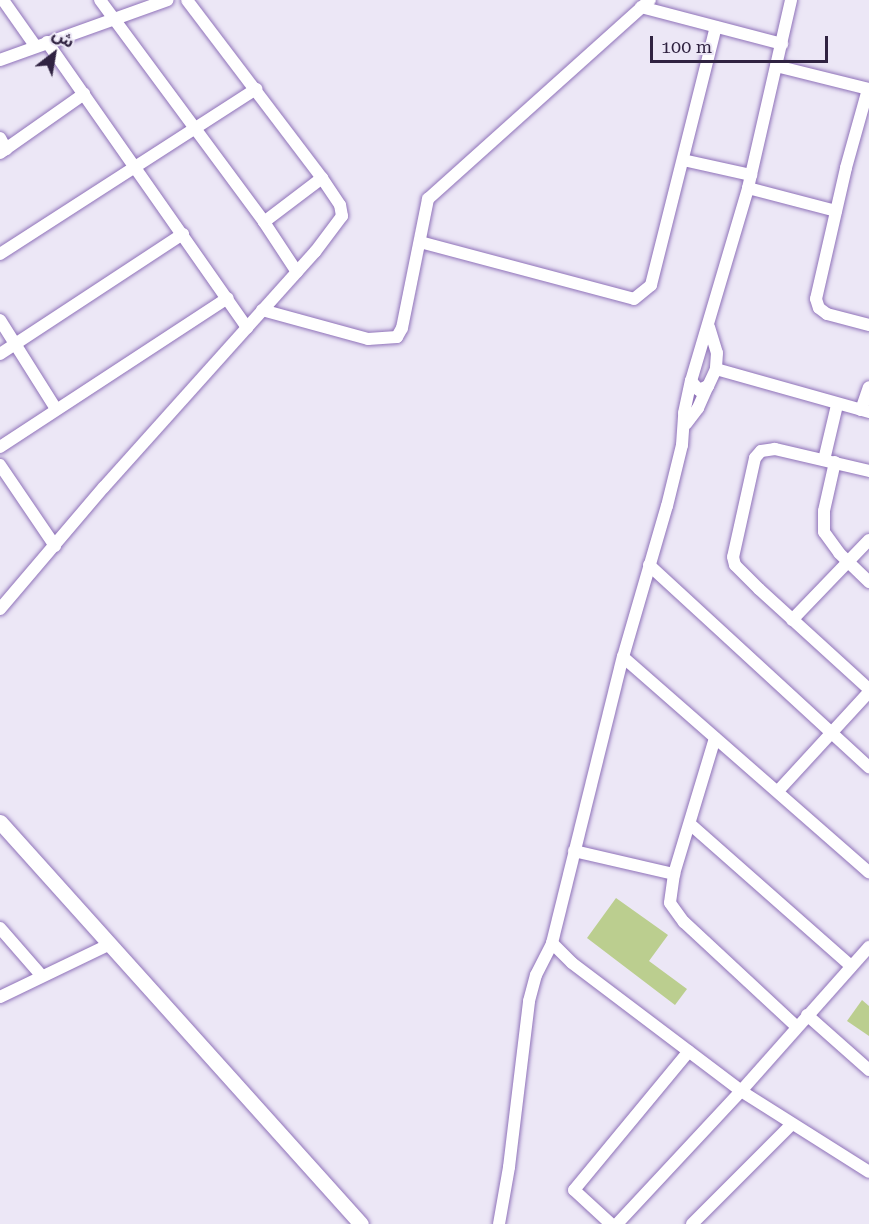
<!DOCTYPE html>
<html>
<head>
<meta charset="utf-8">
<style>
  body { margin:0 }
  #map { position:relative; width:869px; height:1224px; overflow:hidden; background:#ece7f6; font-family:"Roboto Serif","Noto Sans Arabic",serif }
  div>[style] { position:absolute }
  .building>* { inset:0; background:#bbce8f }
  .roads { filter:drop-shadow(0 0 2px #8f72b9) drop-shadow(0 0 2px #8f72b9) }
  .minor>* { height:12px; margin:-6px; padding:0 6px; transform-origin:6px; border-radius:6px; background:#fff }
  .tertiary>* { height:15px; margin:-7.5px; padding:0 7.5px; transform-origin:7.5px; border-radius:7.5px; background:#fff }
  span { translate:-50% -50%; white-space:nowrap; text-align:center; line-height:1.15; -webkit-text-stroke:5px #ece7f6; paint-order:stroke }
  .north { position:absolute; left:24px; top:24px; width:60px; height:60px; -webkit-text-stroke:4px #ece7f6; paint-order:stroke; rotate:31deg; font-size:16px; font-weight:700; line-height:24px; text-align:center; color:#302341 }
  .north::after { content:''; display:block; margin:auto; width:21px; height:27px; background:#302341; clip-path:polygon(50% 0,100% 100%,50% 72%,0 100%) }
  .scale { position:absolute; left:650px; top:36px; width:178px; height:27px; box-sizing:border-box; border:3px solid #302341; border-top:0; padding-left:8px; font-size:18px; line-height:21px; white-space:nowrap; color:#302341; -webkit-text-stroke:4px #ece7f6; paint-order:stroke }
</style>
</head>
<body>
<div id="map">
  <div class="building">
    <div style="clip-path:polygon(616px 898px,668px 935px,649px 961px,687px 989px,675px 1005px,587px 938px)"></div>
    <div style="clip-path:polygon(862px 1000px,869px 1006px,869px 1036px,847px 1021px)"></div>
  </div>
  <div class="roads">
    <div class="minor">
      <div style="left:3px;top:0;width:57px;rotate:54.9deg"></div>
      <div style="left:100px;top:0;width:276px;rotate:53.5deg"></div>
      <div style="left:264px;top:222px;width:60px;rotate:56.6deg"></div>
      <div style="left:641px;top:7px;width:146px;rotate:14.7deg"></div>
      <div style="left:47px;top:42px;width:349px;rotate:55deg"></div>
      <div style="left:0;top:60px;width:178px;rotate:-19.7deg"></div>
      <div style="left:776px;top:66px;width:96px;rotate:13.9deg"></div>
      <div style="left:868px;top:89px;width:82px;rotate:105.6deg"></div>
      <div style="left:846px;top:168px;width:134px;rotate:102.9deg"></div>
      <div style="left:816px;top:299px;width:9px;rotate:72deg"></div>
      <div style="left:819px;top:308px;width:10px;rotate:37deg"></div>
      <div style="left:827px;top:314px;width:43px;rotate:14.7deg"></div>
      <div style="left:0;top:138px;width:13px;rotate:61deg"></div>
      <div style="left:0;top:153px;width:103px;rotate:-35.1deg"></div>
      <div style="left:683px;top:160px;width:70px;rotate:12.4deg"></div>
      <div style="left:748px;top:188px;width:91px;rotate:14.6deg"></div>
      <div style="left:264px;top:222px;width:73px;rotate:-37.2deg"></div>
      <div style="left:420px;top:242px;width:221px;rotate:14.9deg"></div>
      <div style="left:634px;top:299px;width:22px;rotate:-39deg"></div>
      <div style="left:651px;top:285px;width:266px;rotate:-75.9deg"></div>
      <div style="left:0;top:254px;width:305px;rotate:-32.8deg"></div>
      <div style="left:262px;top:310px;width:110px;rotate:15.3deg"></div>
      <div style="left:368px;top:339px;width:29px;rotate:-4deg"></div>
      <div style="left:397px;top:337px;width:10px;rotate:-61deg"></div>
      <div style="left:402px;top:328px;width:132px;rotate:-78.6deg"></div>
      <div style="left:428px;top:199px;width:298px;rotate:-41.9deg"></div>
      <div style="left:0;top:320px;width:105px;rotate:57.8deg"></div>
      <div style="left:709px;top:327px;width:27px;rotate:73deg"></div>
      <div style="left:717px;top:353px;width:16px;rotate:94deg"></div>
      <div style="left:716px;top:369px;width:19px;rotate:115deg"></div>
      <div style="left:708px;top:386px;width:10px;rotate:156deg"></div>
      <div style="left:699px;top:390px;width:12px;rotate:-132deg"></div>
      <div style="left:691px;top:381px;width:201px;rotate:-73.5deg"></div>
      <div style="left:748px;top:188px;width:193px;rotate:-77.1deg"></div>
      <div style="left:0;top:354px;width:219px;rotate:-33.3deg"></div>
      <div style="left:716px;top:369px;width:159px;rotate:15.7deg"></div>
      <div style="left:861px;top:410px;width:24px;rotate:-71deg"></div>
      <div style="left:686px;top:424px;width:20px;rotate:-53deg"></div>
      <div style="left:698px;top:408px;width:24px;rotate:-66deg"></div>
      <div style="left:0;top:447px;width:272px;rotate:-33.2deg"></div>
      <div style="left:824px;top:460px;width:57px;rotate:-76.7deg"></div>
      <div style="left:835px;top:462px;width:50px;rotate:102.7deg"></div>
      <div style="left:824px;top:511px;width:21px;rotate:90deg"></div>
      <div style="left:824px;top:532px;width:26px;rotate:54deg"></div>
      <div style="left:839px;top:553px;width:42px;rotate:44deg"></div>
      <div style="left:0;top:465px;width:98px;rotate:55.8deg"></div>
      <div style="left:869px;top:471px;width:97px;rotate:-166.8deg"></div>
      <div style="left:775px;top:449px;width:14px;rotate:172deg"></div>
      <div style="left:761px;top:451px;width:9px;rotate:131deg"></div>
      <div style="left:755px;top:458px;width:101px;rotate:102.5deg"></div>
      <div style="left:733px;top:557px;width:8px;rotate:76deg"></div>
      <div style="left:735px;top:565px;width:34px;rotate:45deg"></div>
      <div style="left:759px;top:589px;width:149px;rotate:42.3deg"></div>
      <div style="left:649px;top:565px;width:299px;rotate:42.6deg"></div>
      <div style="left:0;top:609px;width:160px;rotate:-49.6deg"></div>
      <div style="left:104px;top:487px;width:316px;rotate:-48.1deg"></div>
      <div style="left:315px;top:252px;width:45px;rotate:-53.1deg"></div>
      <div style="left:342px;top:216px;width:11px;rotate:-100deg"></div>
      <div style="left:340px;top:205px;width:32px;rotate:-124deg"></div>
      <div style="left:322px;top:178px;width:223px;rotate:-127.2deg"></div>
      <div style="left:792px;top:620px;width:111px;rotate:-46.1deg"></div>
      <div style="left:623px;top:657px;width:327px;rotate:41.2deg"></div>
      <div style="left:715px;top:738px;width:142px;rotate:106.8deg"></div>
      <div style="left:674px;top:874px;width:29px;rotate:98deg"></div>
      <div style="left:670px;top:903px;width:24px;rotate:54deg"></div>
      <div style="left:684px;top:922px;width:154px;rotate:42.9deg"></div>
      <div style="left:778px;top:791px;width:134px;rotate:-47.4deg"></div>
      <div style="left:690px;top:824px;width:215px;rotate:41.4deg"></div>
      <div style="left:574px;top:851px;width:103px;rotate:13deg"></div>
      <div style="left:0;top:928px;width:62px;rotate:48.9deg"></div>
      <div style="left:552px;top:943px;width:28px;rotate:45deg"></div>
      <div style="left:572px;top:963px;width:212px;rotate:37.1deg"></div>
      <div style="left:741px;top:1091px;width:151px;rotate:32.3deg"></div>
      <div style="left:0;top:997px;width:122px;rotate:-25.7deg"></div>
      <div style="left:807px;top:1015px;width:83px;rotate:41.6deg"></div>
      <div style="left:499px;top:1224px;width:58px;rotate:-80deg"></div>
      <div style="left:509px;top:1167px;width:167px;rotate:-83.1deg"></div>
      <div style="left:529px;top:1001px;width:27px;rotate:-75deg"></div>
      <div style="left:536px;top:975px;width:36px;rotate:-63deg"></div>
      <div style="left:552px;top:943px;width:295px;rotate:-76.1deg"></div>
      <div style="left:623px;top:657px;width:157px;rotate:-73.8deg"></div>
      <div style="left:667px;top:506px;width:63px;rotate:-76.2deg"></div>
      <div style="left:682px;top:445px;width:32px;rotate:-86deg"></div>
      <div style="left:684px;top:413px;width:33px;rotate:-78deg"></div>
      <div style="left:611px;top:1224px;width:50px;rotate:-137.4deg"></div>
      <div style="left:574px;top:1190px;width:180px;rotate:-50.4deg"></div>
      <div style="left:617px;top:1224px;width:182px;rotate:-47deg"></div>
      <div style="left:741px;top:1091px;width:193px;rotate:-48.4deg"></div>
      <div style="left:692px;top:1224px;width:141px;rotate:-45deg"></div>
    </div>
    <div class="tertiary">
      <div style="left:0;top:822px;width:540px;rotate:48.08deg"></div>
    </div>
  </div>
  <div class="north">ش</div>
  <div class="scale">100 m</div>
</div>
</body>
</html>
